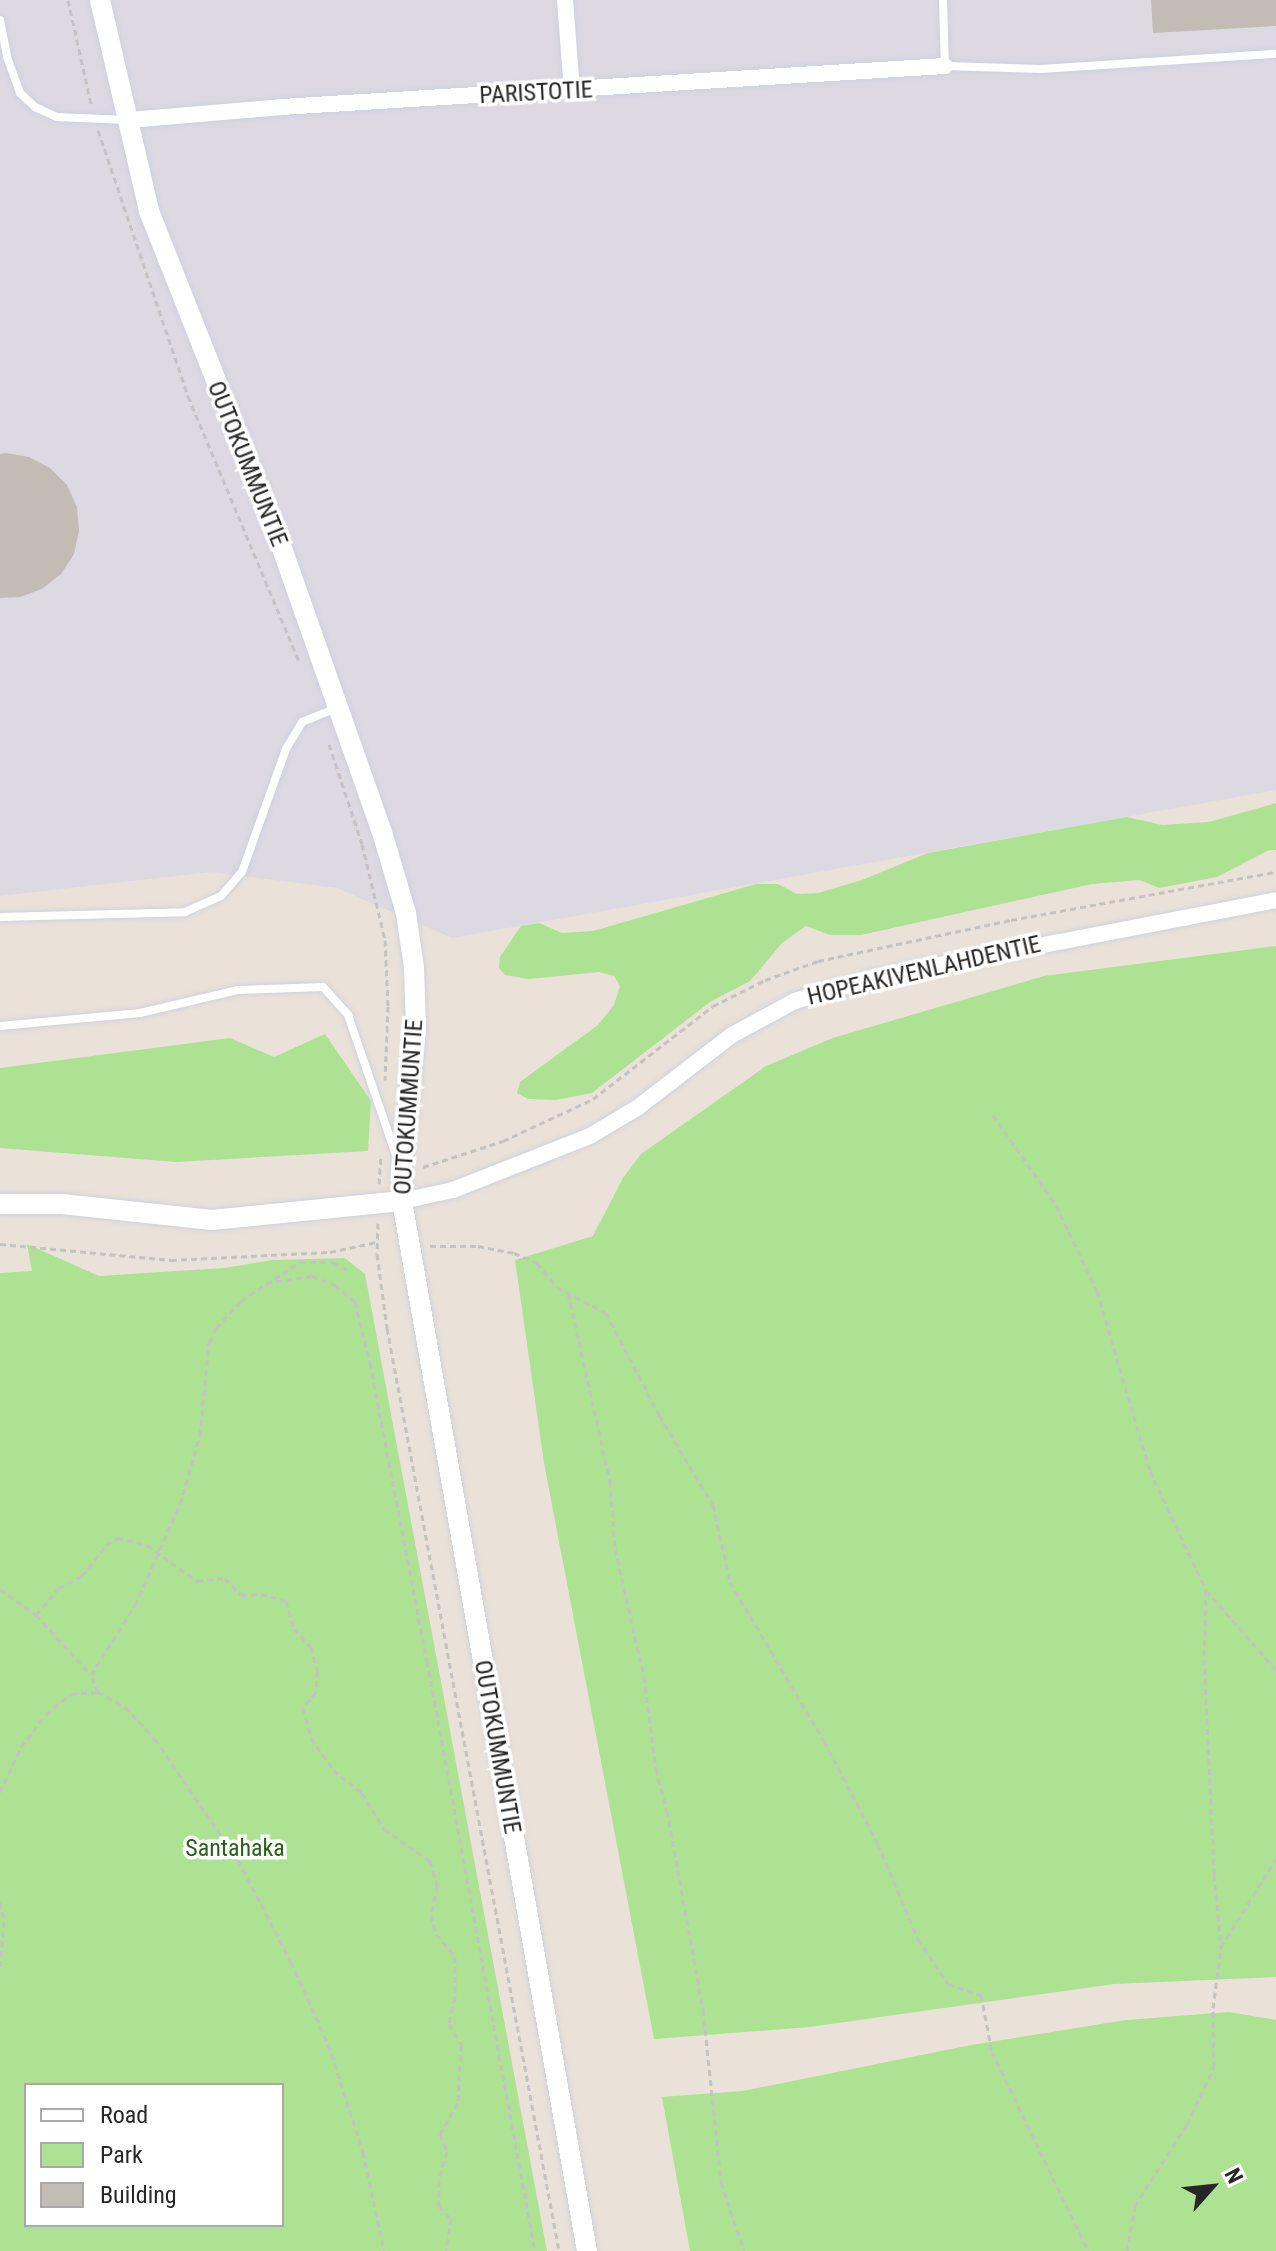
<!DOCTYPE html>
<html>
<head>
<meta charset="utf-8">
<style>
  body { margin:0 }
  #map { position:relative; width:1276px; height:2251px; overflow:hidden; background:#eae2d8; font-family:"Roboto Condensed",sans-serif }
  div>[style] { position:absolute }
  .industrial>* { inset:0; background:#dcd9e2 }
  .green>* { inset:0; background:#ade293 }
  .building>* { inset:0; background:#c2bcb5 }
  .path>* { height:3px; margin-top:-1.5px; transform-origin:0; background:repeating-linear-gradient(90deg,#c3c3c3 0 6px,transparent 0 10px) }
  .roads { filter:drop-shadow(0 0 2px #cdd1e0) drop-shadow(0 0 2px #cdd1e0) }
  .service>* { height:8px; margin:-4px; padding:0 4px; transform-origin:4px; border-radius:4px; background:#fff }
  .minor>* { height:16px; margin:-8px; padding:0 8px; transform-origin:8px; border-radius:8px; background:#fff }
  .tertiary>* { height:20px; margin:-10px; padding:0 10px; transform-origin:10px; border-radius:10px; background:#fff }
  span { translate:-50% -50%; white-space:nowrap; text-align:center; line-height:1.15; -webkit-text-stroke:7px #fff; paint-order:stroke }
  .street-label { font-size:24px; color:#272727 }
  .park-label { font-size:24px; color:#276218 }
  .legend { position:absolute; left:24px; top:2083px; width:260px; height:144px; box-sizing:border-box; background:#fff; border:2px solid #a9a9a9; margin:0; padding:10px 14px; list-style:none; font-size:24px; color:#272727 }
  .legend li { display:flex; align-items:center; gap:16px; height:40px }
  .legend b { width:40px; border:2px solid #a9a9a9 }
  .north { position:absolute; left:1172px; top:2147px; width:80px; height:80px; -webkit-text-stroke:6px #fff; paint-order:stroke; rotate:63deg; font-size:22px; font-weight:700; line-height:32px; text-align:center; color:#272727 }
  .north::after { content:''; display:block; margin:auto; width:28px; height:36px; background:#272727; clip-path:polygon(50% 0,100% 100%,50% 72%,0 100%) }
</style>
</head>
<body>
<div id="map">
  <div class="industrial">
    <div style="clip-path:polygon(0 0,1276px 0,1276px 790px,452px 938px,337px 888px,211px 872px,0 896px)"></div>
  </div>
  <div class="green">
    <div style="clip-path:polygon(1276px 803px,1276px 850px,1269px 850px,1217px 877px,1159px 888px,1139px 880px,1092px 884px,861px 935px,830px 935px,806px 926px,782px 943px,750px 981px,710px 1002px,592px 1093px,556px 1100px,528px 1099px,517px 1093px,520px 1082px,598px 1025px,614px 1005px,620px 986px,614px 976px,599px 972px,529px 979px,505px 975px,499px 968px,500px 957px,521px 926px,539px 923px,562px 933px,593px 931px,756px 884px,778px 884px,797px 894px,818px 893px,862px 880px,928px 853px,1127px 817px,1162px 825px,1209px 822px)"></div>
    <div style="clip-path:polygon(1276px 946px,1276px 1977px,1114px 1984px,810px 2027px,654px 2039px,544px 1463px,515px 1260px,593px 1236px,623px 1178px,641px 1154px,766px 1066px,833px 1038px,1044px 976px)"></div>
    <div style="clip-path:polygon(325px 1034px,371px 1101px,368px 1151px,176px 1162px,0 1148px,0 1068px,230px 1038px,274px 1057px)"></div>
    <div style="clip-path:polygon(evenodd,27px 1244px,99px 1276px,224px 1268px,272px 1260px,345px 1258px,365px 1274px,547px 2251px,0 2251px,0 1273px,32px 1271px,27px 1244px,26px 2085px,282px 2085px,282px 2225px,26px 2225px,26px 2085px)"></div>
    <div style="clip-path:polygon(1229px 2012px,1276px 2020px,1276px 2251px,690px 2251px,662px 2097px,743px 2091px,971px 2045px,1126px 2020px)"></div>
  </div>
  <div class="building">
    <div style="clip-path:polygon(1151px 0,1276px 0,1276px 26px,1153px 33px)"></div>
    <div style="clip-path:polygon(6px 453px,29px 457px,50px 468px,67px 485px,77px 507px,79px 531px,74px 554px,61px 574px,42px 589px,20px 597px,0 598px,0 454px)"></div>
  </div>
  <div class="path">
    <div style="left:68px;top:0;width:107px;rotate:77.5deg"></div>
    <div style="left:98px;top:130px;width:281px;rotate:71.3deg"></div>
    <div style="left:188px;top:396px;width:287px;rotate:67.3deg"></div>
    <div style="left:329px;top:744px;width:105px;rotate:71.7deg"></div>
    <div style="left:362px;top:844px;width:99px;rotate:76.5deg"></div>
    <div style="left:385px;top:940px;width:66px;rotate:87.4deg"></div>
    <div style="left:388px;top:1006px;width:74px;rotate:92.3deg"></div>
    <div style="left:993px;top:1115px;width:110px;rotate:55deg"></div>
    <div style="left:1056px;top:1205px;width:95px;rotate:64.5deg"></div>
    <div style="left:1097px;top:1291px;width:188px;rotate:73.6deg"></div>
    <div style="left:1150px;top:1471px;width:132px;rotate:64.8deg"></div>
    <div style="left:1206px;top:1590px;width:106px;rotate:48.8deg"></div>
    <div style="left:423px;top:1167px;width:84px;rotate:-18deg"></div>
    <div style="left:503px;top:1141px;width:99px;rotate:-25deg"></div>
    <div style="left:593px;top:1099px;width:152px;rotate:-37.8deg"></div>
    <div style="left:713px;top:1006px;width:58px;rotate:-26.6deg"></div>
    <div style="left:765px;top:980px;width:56px;rotate:-19.7deg"></div>
    <div style="left:818px;top:961px;width:197px;rotate:-12deg"></div>
    <div style="left:1011px;top:920px;width:269px;rotate:-10.3deg"></div>
    <div style="left:379px;top:1184px;width:29px;rotate:-86deg"></div>
    <div style="left:378px;top:1223px;width:31px;rotate:92deg"></div>
    <div style="left:377px;top:1254px;width:75px;rotate:82.3deg"></div>
    <div style="left:387px;top:1328px;width:939px;rotate:79.44deg"></div>
    <div style="left:0;top:1244px;width:172px;rotate:5.3deg"></div>
    <div style="left:171px;top:1260px;width:159px;rotate:-2.9deg"></div>
    <div style="left:330px;top:1252px;width:48px;rotate:-12deg"></div>
    <div style="left:430px;top:1246px;width:48px"></div>
    <div style="left:478px;top:1246px;width:37px;rotate:11deg"></div>
    <div style="left:514px;top:1253px;width:25px;rotate:23deg"></div>
    <div style="left:537px;top:1263px;width:31px;rotate:50deg"></div>
    <div style="left:557px;top:1287px;width:55px;rotate:28deg"></div>
    <div style="left:606px;top:1313px;width:115px;rotate:62.5deg"></div>
    <div style="left:659px;top:1415px;width:105px;rotate:59deg"></div>
    <div style="left:713px;top:1505px;width:79px;rotate:77.6deg"></div>
    <div style="left:730px;top:1582px;width:185px;rotate:59.4deg"></div>
    <div style="left:824px;top:1741px;width:116px;rotate:62.3deg"></div>
    <div style="left:878px;top:1844px;width:103px;rotate:67.2deg"></div>
    <div style="left:918px;top:1939px;width:54px;rotate:56.3deg"></div>
    <div style="left:948px;top:1984px;width:35px;rotate:18deg"></div>
    <div style="left:981px;top:1995px;width:58px;rotate:79.1deg"></div>
    <div style="left:992px;top:2052px;width:221px;rotate:64.2deg"></div>
    <div style="left:266px;top:1283px;width:47px;rotate:-8.7deg"></div>
    <div style="left:312px;top:1276px;width:25px;rotate:21deg"></div>
    <div style="left:335px;top:1285px;width:26px;rotate:40deg"></div>
    <div style="left:355px;top:1302px;width:63px;rotate:76.2deg"></div>
    <div style="left:370px;top:1363px;width:303px;rotate:79.2deg"></div>
    <div style="left:427px;top:1661px;width:600px;rotate:79.63deg"></div>
    <div style="left:568px;top:1293px;width:193px;rotate:77.4deg"></div>
    <div style="left:610px;top:1481px;width:68px;rotate:85.8deg"></div>
    <div style="left:615px;top:1549px;width:131px;rotate:77.2deg"></div>
    <div style="left:644px;top:1677px;width:93px;rotate:82.6deg"></div>
    <div style="left:656px;top:1769px;width:43px;rotate:75.3deg"></div>
    <div style="left:667px;top:1811px;width:202px;rotate:79.7deg"></div>
    <div style="left:703px;top:2010px;width:173px;rotate:84deg"></div>
    <div style="left:721px;top:2182px;width:73px;rotate:71.6deg"></div>
    <div style="left:0;top:1589px;width:44px;rotate:35.8deg"></div>
    <div style="left:36px;top:1615px;width:80px;rotate:47.5deg"></div>
    <div style="left:1206px;top:1590px;width:69px;rotate:91.7deg"></div>
    <div style="left:1204px;top:1659px;width:216px;rotate:87.3deg"></div>
    <div style="left:1214px;top:1875px;width:71px;rotate:84.4deg"></div>
    <div style="left:36px;top:1615px;width:35px;rotate:-50deg"></div>
    <div style="left:59px;top:1588px;width:26px;rotate:-28deg"></div>
    <div style="left:82px;top:1576px;width:39px;rotate:-52deg"></div>
    <div style="left:106px;top:1545px;width:13px;rotate:-32deg"></div>
    <div style="left:117px;top:1538px;width:31px;rotate:13deg"></div>
    <div style="left:147px;top:1545px;width:62px;rotate:35.8deg"></div>
    <div style="left:197px;top:1581px;width:28px;rotate:-6deg"></div>
    <div style="left:225px;top:1578px;width:23px;rotate:47deg"></div>
    <div style="left:241px;top:1595px;width:20px;rotate:-3deg"></div>
    <div style="left:261px;top:1594px;width:26px;rotate:16deg"></div>
    <div style="left:286px;top:1601px;width:29px;rotate:74deg"></div>
    <div style="left:294px;top:1629px;width:25px;rotate:47deg"></div>
    <div style="left:311px;top:1647px;width:25px;rotate:76deg"></div>
    <div style="left:317px;top:1671px;width:21px;rotate:93deg"></div>
    <div style="left:316px;top:1692px;width:21px;rotate:129deg"></div>
    <div style="left:303px;top:1708px;width:31px;rotate:75deg"></div>
    <div style="left:311px;top:1738px;width:39px;rotate:55deg"></div>
    <div style="left:333px;top:1770px;width:37px;rotate:38deg"></div>
    <div style="left:362px;top:1793px;width:42px;rotate:58.6deg"></div>
    <div style="left:384px;top:1829px;width:56px;rotate:34.8deg"></div>
    <div style="left:430px;top:1861px;width:26px;rotate:74deg"></div>
    <div style="left:437px;top:1886px;width:30px;rotate:102deg"></div>
    <div style="left:431px;top:1915px;width:20px;rotate:75deg"></div>
    <div style="left:436px;top:1934px;width:29px;rotate:49deg"></div>
    <div style="left:455px;top:1956px;width:41px;rotate:90deg"></div>
    <div style="left:455px;top:1997px;width:28px;rotate:103deg"></div>
    <div style="left:449px;top:2024px;width:24px;rotate:60deg"></div>
    <div style="left:461px;top:2045px;width:58px;rotate:93deg"></div>
    <div style="left:458px;top:2103px;width:36px;rotate:120deg"></div>
    <div style="left:440px;top:2134px;width:18px;rotate:68deg"></div>
    <div style="left:447px;top:2151px;width:31px;rotate:105deg"></div>
    <div style="left:439px;top:2181px;width:25px;rotate:90deg"></div>
    <div style="left:439px;top:2206px;width:18px;rotate:47deg"></div>
    <div style="left:451px;top:2219px;width:32px;rotate:99deg"></div>
    <div style="left:98px;top:1692px;width:18px;rotate:-112deg"></div>
    <div style="left:91px;top:1675px;width:83px;rotate:-57.8deg"></div>
    <div style="left:135px;top:1605px;width:111px;rotate:-66deg"></div>
    <div style="left:180px;top:1504px;width:72px;rotate:-73.8deg"></div>
    <div style="left:200px;top:1435px;width:93px;rotate:-84.5deg"></div>
    <div style="left:209px;top:1342px;width:16px;rotate:-63deg"></div>
    <div style="left:216px;top:1328px;width:37px;rotate:-47deg"></div>
    <div style="left:241px;top:1301px;width:71px;rotate:-33.5deg"></div>
    <div style="left:300px;top:1262px;width:33px"></div>
    <div style="left:333px;top:1262px;width:18px;rotate:29deg"></div>
    <div style="left:0;top:1792px;width:50px;rotate:-65deg"></div>
    <div style="left:21px;top:1747px;width:41px;rotate:-52.9deg"></div>
    <div style="left:46px;top:1714px;width:32px;rotate:-39deg"></div>
    <div style="left:71px;top:1694px;width:27px;rotate:-4deg"></div>
    <div style="left:98px;top:1692px;width:31px;rotate:29deg"></div>
    <div style="left:125px;top:1707px;width:44px;rotate:46.8deg"></div>
    <div style="left:155px;top:1739px;width:147px;rotate:55.6deg"></div>
    <div style="left:238px;top:1860px;width:115px;rotate:62.5deg"></div>
    <div style="left:291px;top:1962px;width:90px;rotate:65.7deg"></div>
    <div style="left:328px;top:2044px;width:114px;rotate:72deg"></div>
    <div style="left:363px;top:2152px;width:101px;rotate:78deg"></div>
    <div style="left:0;top:1902px;width:19px;rotate:78deg"></div>
    <div style="left:4px;top:1921px;width:48px;rotate:94.8deg"></div>
    <div style="left:1127px;top:2251px;width:46px;rotate:-79.9deg"></div>
    <div style="left:1135px;top:2206px;width:97px;rotate:-57.6deg"></div>
    <div style="left:1187px;top:2124px;width:63px;rotate:-64.7deg"></div>
    <div style="left:1214px;top:2067px;width:59px;rotate:-91deg"></div>
    <div style="left:1213px;top:2008px;width:62px;rotate:-82.5deg"></div>
    <div style="left:1221px;top:1947px;width:104px;rotate:-58deg"></div>
  </div>
  <div class="roads">
    <div class="service">
      <div style="left:943px;top:0;width:66px;rotate:88.3deg"></div>
      <div style="left:945px;top:66px;width:96px;rotate:1.8deg"></div>
      <div style="left:1041px;top:69px;width:235px;rotate:-3.7deg"></div>
      <div style="left:0;top:20px;width:38px;rotate:79deg"></div>
      <div style="left:7px;top:57px;width:38px;rotate:70deg"></div>
      <div style="left:20px;top:93px;width:21px;rotate:43deg"></div>
      <div style="left:35px;top:107px;width:23px;rotate:25deg"></div>
      <div style="left:56px;top:117px;width:71px;rotate:2.4deg"></div>
      <div style="left:0;top:917px;width:185px;rotate:-1.5deg"></div>
      <div style="left:185px;top:912px;width:39px;rotate:-24deg"></div>
      <div style="left:221px;top:896px;width:32px;rotate:-49deg"></div>
      <div style="left:242px;top:872px;width:131px;rotate:-70.3deg"></div>
      <div style="left:286px;top:749px;width:31px;rotate:-59deg"></div>
      <div style="left:302px;top:722px;width:37px;rotate:-22deg"></div>
      <div style="left:0;top:1026px;width:141px;rotate:-5.3deg"></div>
      <div style="left:140px;top:1013px;width:101px;rotate:-13.2deg"></div>
      <div style="left:238px;top:990px;width:85px;rotate:-2deg"></div>
      <div style="left:323px;top:987px;width:38px;rotate:48deg"></div>
      <div style="left:348px;top:1015px;width:148px;rotate:71.1deg"></div>
    </div>
    <div class="minor">
      <div style="left:565px;top:0;width:91px;rotate:85.6deg"></div>
      <div style="left:128px;top:120px;width:155px;rotate:-4.8deg"></div>
      <div style="left:282px;top:107px;width:664px;rotate:-3.54deg"></div>
      <div style="left:402px;top:1201px;width:52px;rotate:-12.2deg"></div>
      <div style="left:453px;top:1190px;width:147px;rotate:-21.5deg"></div>
      <div style="left:590px;top:1136px;width:55px;rotate:-30.8deg"></div>
      <div style="left:637px;top:1108px;width:120px;rotate:-37.5deg"></div>
      <div style="left:732px;top:1035px;width:72px;rotate:-28.4deg"></div>
      <div style="left:795px;top:1001px;width:80px;rotate:-16.6deg"></div>
      <div style="left:872px;top:978px;width:411px;rotate:-10.9deg"></div>
    </div>
    <div class="tertiary">
      <div style="left:100px;top:0;width:217px;rotate:76.9deg"></div>
      <div style="left:149px;top:211px;width:351px;rotate:68.4deg"></div>
      <div style="left:278px;top:537px;width:313px;rotate:70.6deg"></div>
      <div style="left:382px;top:832px;width:84px;rotate:73.5deg"></div>
      <div style="left:406px;top:913px;width:56px;rotate:81.7deg"></div>
      <div style="left:414px;top:968px;width:61px;rotate:88.1deg"></div>
      <div style="left:416px;top:1029px;width:145px;rotate:95.9deg"></div>
      <div style="left:401px;top:1173px;width:28px;rotate:88deg"></div>
      <div style="left:402px;top:1201px;width:1066px;rotate:80.01deg"></div>
      <div style="left:0;top:1204px;width:62px"></div>
      <div style="left:62px;top:1204px;width:151px;rotate:6.1deg"></div>
      <div style="left:212px;top:1220px;width:191px;rotate:-5.7deg"></div>
    </div>
  </div>
  <div class="street-label">
    <span style="left:536px;top:93px;rotate:-3deg">PARISTOTIE</span>
    <span style="left:247px;top:464px;rotate:68deg">OUTOKUMMUNTIE</span>
    <span style="left:924px;top:971px;rotate:-13deg">HOPEAKIVENLAHDENTIE</span>
    <span style="left:409px;top:1107px;rotate:-86deg">OUTOKUMMUNTIE</span>
    <span style="left:497px;top:1747px;rotate:80deg">OUTOKUMMUNTIE</span>
  </div>
  <div class="park-label">
    <span style="left:235px;top:1849px">Santahaka</span>
  </div>
  <ul class="legend">
  <li><b style="height:10px;background:#fff"></b>Road</li>
  <li><b style="height:22px;background:#ade293"></b>Park</li>
  <li><b style="height:22px;background:#c2bcb5"></b>Building</li>
  </ul>
  <div class="north">N</div>
</div>
</body>
</html>
